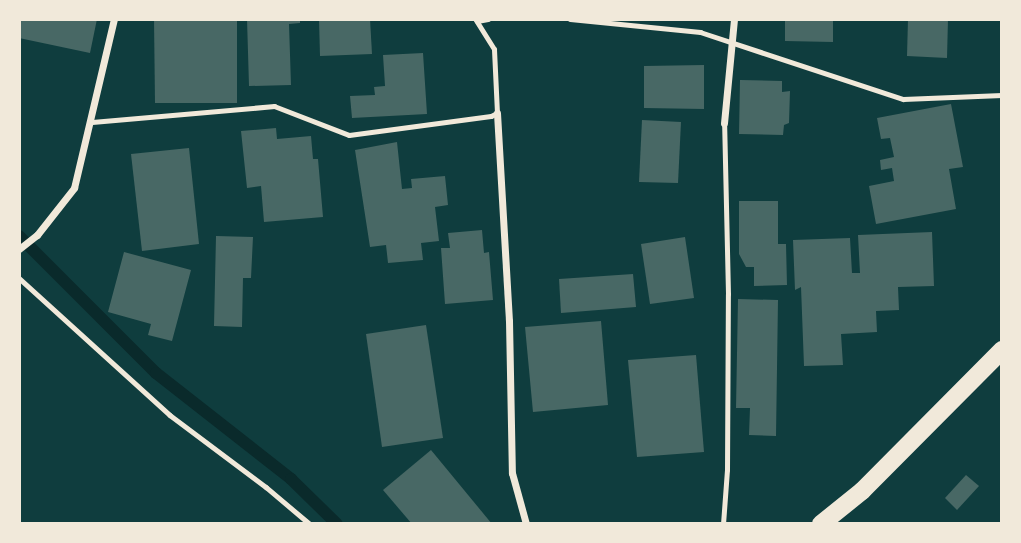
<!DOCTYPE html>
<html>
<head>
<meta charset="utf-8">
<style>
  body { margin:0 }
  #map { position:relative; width:1021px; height:543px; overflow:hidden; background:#0f3d3e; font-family:"Roboto Condensed",sans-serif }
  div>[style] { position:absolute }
  .stream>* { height:12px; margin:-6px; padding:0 6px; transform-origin:6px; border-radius:6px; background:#0a2a2b }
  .building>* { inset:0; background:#486865 }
  .path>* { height:4.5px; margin:-2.25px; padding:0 2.25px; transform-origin:2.25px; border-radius:2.25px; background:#f1e9da }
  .service>* { height:5px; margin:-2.5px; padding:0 2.5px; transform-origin:2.5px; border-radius:2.5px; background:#f1e9da }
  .minor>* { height:7px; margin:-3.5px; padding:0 3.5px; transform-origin:3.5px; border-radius:3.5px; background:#f1e9da }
  .primary>* { height:18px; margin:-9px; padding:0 9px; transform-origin:9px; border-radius:9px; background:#f1e9da }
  span { translate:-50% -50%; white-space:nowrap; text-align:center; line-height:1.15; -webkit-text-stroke:6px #f1e9da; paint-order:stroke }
  .frame { position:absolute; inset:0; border:21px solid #f1e9da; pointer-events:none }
</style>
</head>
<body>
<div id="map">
  <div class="stream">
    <div style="left:19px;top:236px;width:194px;rotate:45deg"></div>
    <div style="left:156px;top:373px;width:172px;rotate:38.1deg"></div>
    <div style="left:291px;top:479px;width:64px;rotate:44.4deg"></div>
  </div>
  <div class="building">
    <div style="clip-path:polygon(19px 19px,97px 19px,90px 53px,19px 38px)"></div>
    <div style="clip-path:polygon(154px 19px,237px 19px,237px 103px,155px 103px)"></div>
    <div style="clip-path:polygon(247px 19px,300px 19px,300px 23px,289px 24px,291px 85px,249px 86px)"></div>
    <div style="clip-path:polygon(319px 19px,370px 19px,372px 54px,320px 56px)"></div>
    <div style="clip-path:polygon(785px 19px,833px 19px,833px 42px,785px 41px)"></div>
    <div style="clip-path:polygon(908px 19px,948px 19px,947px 58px,907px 56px)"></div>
    <div style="clip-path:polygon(423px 53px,427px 114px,352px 118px,350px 96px,375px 95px,374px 87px,385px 86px,383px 55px)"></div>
    <div style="clip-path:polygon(704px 65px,704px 109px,644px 108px,644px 66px)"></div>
    <div style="clip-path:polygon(740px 80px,782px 81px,782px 92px,790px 91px,789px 123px,784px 125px,783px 135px,739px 134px)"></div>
    <div style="clip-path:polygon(951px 104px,963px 167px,949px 169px,956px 209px,876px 224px,869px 186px,894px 181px,892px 168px,881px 170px,880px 160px,894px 157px,890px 138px,881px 139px,877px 118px)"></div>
    <div style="clip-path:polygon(642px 120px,681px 122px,678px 183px,639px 182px)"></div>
    <div style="clip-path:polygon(276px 128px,277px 139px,311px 136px,313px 159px,318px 159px,323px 217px,264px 222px,261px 186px,247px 188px,241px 131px)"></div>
    <div style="clip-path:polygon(397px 142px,402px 189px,412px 188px,411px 179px,445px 176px,448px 205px,435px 207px,439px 241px,421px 243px,423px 260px,388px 263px,386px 245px,370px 247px,355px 150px)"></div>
    <div style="clip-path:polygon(189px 148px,199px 244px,142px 251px,131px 154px)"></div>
    <div style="clip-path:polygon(739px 201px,778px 201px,778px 244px,786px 244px,787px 285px,754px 286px,754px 267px,746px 267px,739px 254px)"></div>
    <div style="clip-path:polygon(482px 230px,484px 253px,489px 252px,493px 300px,445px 304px,441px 248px,450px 248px,448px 233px)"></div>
    <div style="clip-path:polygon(932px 232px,934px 286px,898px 287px,899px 310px,876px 311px,877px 332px,841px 334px,843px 365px,804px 366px,801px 287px,795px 290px,793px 240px,850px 238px,852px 273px,860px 273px,858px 235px)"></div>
    <div style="clip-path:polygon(216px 236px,253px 237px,251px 278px,243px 278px,242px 327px,214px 326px)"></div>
    <div style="clip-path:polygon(685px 237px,694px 298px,650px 304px,641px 244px)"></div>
    <div style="clip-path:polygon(124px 252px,191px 270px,172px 341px,148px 335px,151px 324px,108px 312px)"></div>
    <div style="clip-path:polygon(633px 274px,636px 307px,561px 313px,559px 279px)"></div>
    <div style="clip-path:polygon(738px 299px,778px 300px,776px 436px,749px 435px,750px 408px,736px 408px)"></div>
    <div style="clip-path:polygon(601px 321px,608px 405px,533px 412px,525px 327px)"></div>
    <div style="clip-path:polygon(426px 325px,443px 438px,382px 447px,366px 334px)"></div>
    <div style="clip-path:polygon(696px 355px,704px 452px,637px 457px,628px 360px)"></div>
    <div style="clip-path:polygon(431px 450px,492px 524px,412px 524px,383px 490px)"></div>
    <div style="clip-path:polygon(966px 475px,979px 486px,957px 510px,945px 498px)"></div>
  </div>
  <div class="path">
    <div style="left:19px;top:278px;width:204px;rotate:42.2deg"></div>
    <div style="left:170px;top:415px;width:120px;rotate:36.9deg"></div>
    <div style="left:266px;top:487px;width:57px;rotate:40.1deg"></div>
  </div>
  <div class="service">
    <div style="left:570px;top:19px;width:131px;rotate:5.7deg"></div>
    <div style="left:700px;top:32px;width:214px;rotate:18.3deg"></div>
    <div style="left:903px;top:99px;width:99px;rotate:-2.3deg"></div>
    <div style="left:477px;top:21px;width:11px;rotate:-10deg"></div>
    <div style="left:92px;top:122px;width:183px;rotate:-5deg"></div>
    <div style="left:274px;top:106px;width:80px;rotate:21.1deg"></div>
    <div style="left:349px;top:135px;width:143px;rotate:-7.6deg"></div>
    <div style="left:491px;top:116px;width:7px;rotate:-27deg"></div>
    <div style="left:497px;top:113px;width:64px;rotate:-92.7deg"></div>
    <div style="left:494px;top:49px;width:36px;rotate:-122deg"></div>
    <div style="left:723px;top:524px;width:54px;rotate:-85.8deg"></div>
    <div style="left:727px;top:470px;width:176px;rotate:-89.7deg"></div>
    <div style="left:728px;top:294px;width:171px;rotate:-91.3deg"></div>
  </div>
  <div class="minor">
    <div style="left:497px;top:113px;width:208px;rotate:86.7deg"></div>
    <div style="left:509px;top:321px;width:152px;rotate:88.9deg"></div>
    <div style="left:512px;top:473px;width:53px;rotate:74.6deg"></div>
    <div style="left:724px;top:123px;width:104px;rotate:-84.5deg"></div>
    <div style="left:19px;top:249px;width:23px;rotate:-38deg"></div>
    <div style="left:37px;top:235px;width:60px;rotate:-51.8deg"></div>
    <div style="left:74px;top:188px;width:174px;rotate:-76.7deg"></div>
  </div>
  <div class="primary">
    <div style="left:821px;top:524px;width:53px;rotate:-38.8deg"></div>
    <div style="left:862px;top:491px;width:199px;rotate:-45.2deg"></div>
  </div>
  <div class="frame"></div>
</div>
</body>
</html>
